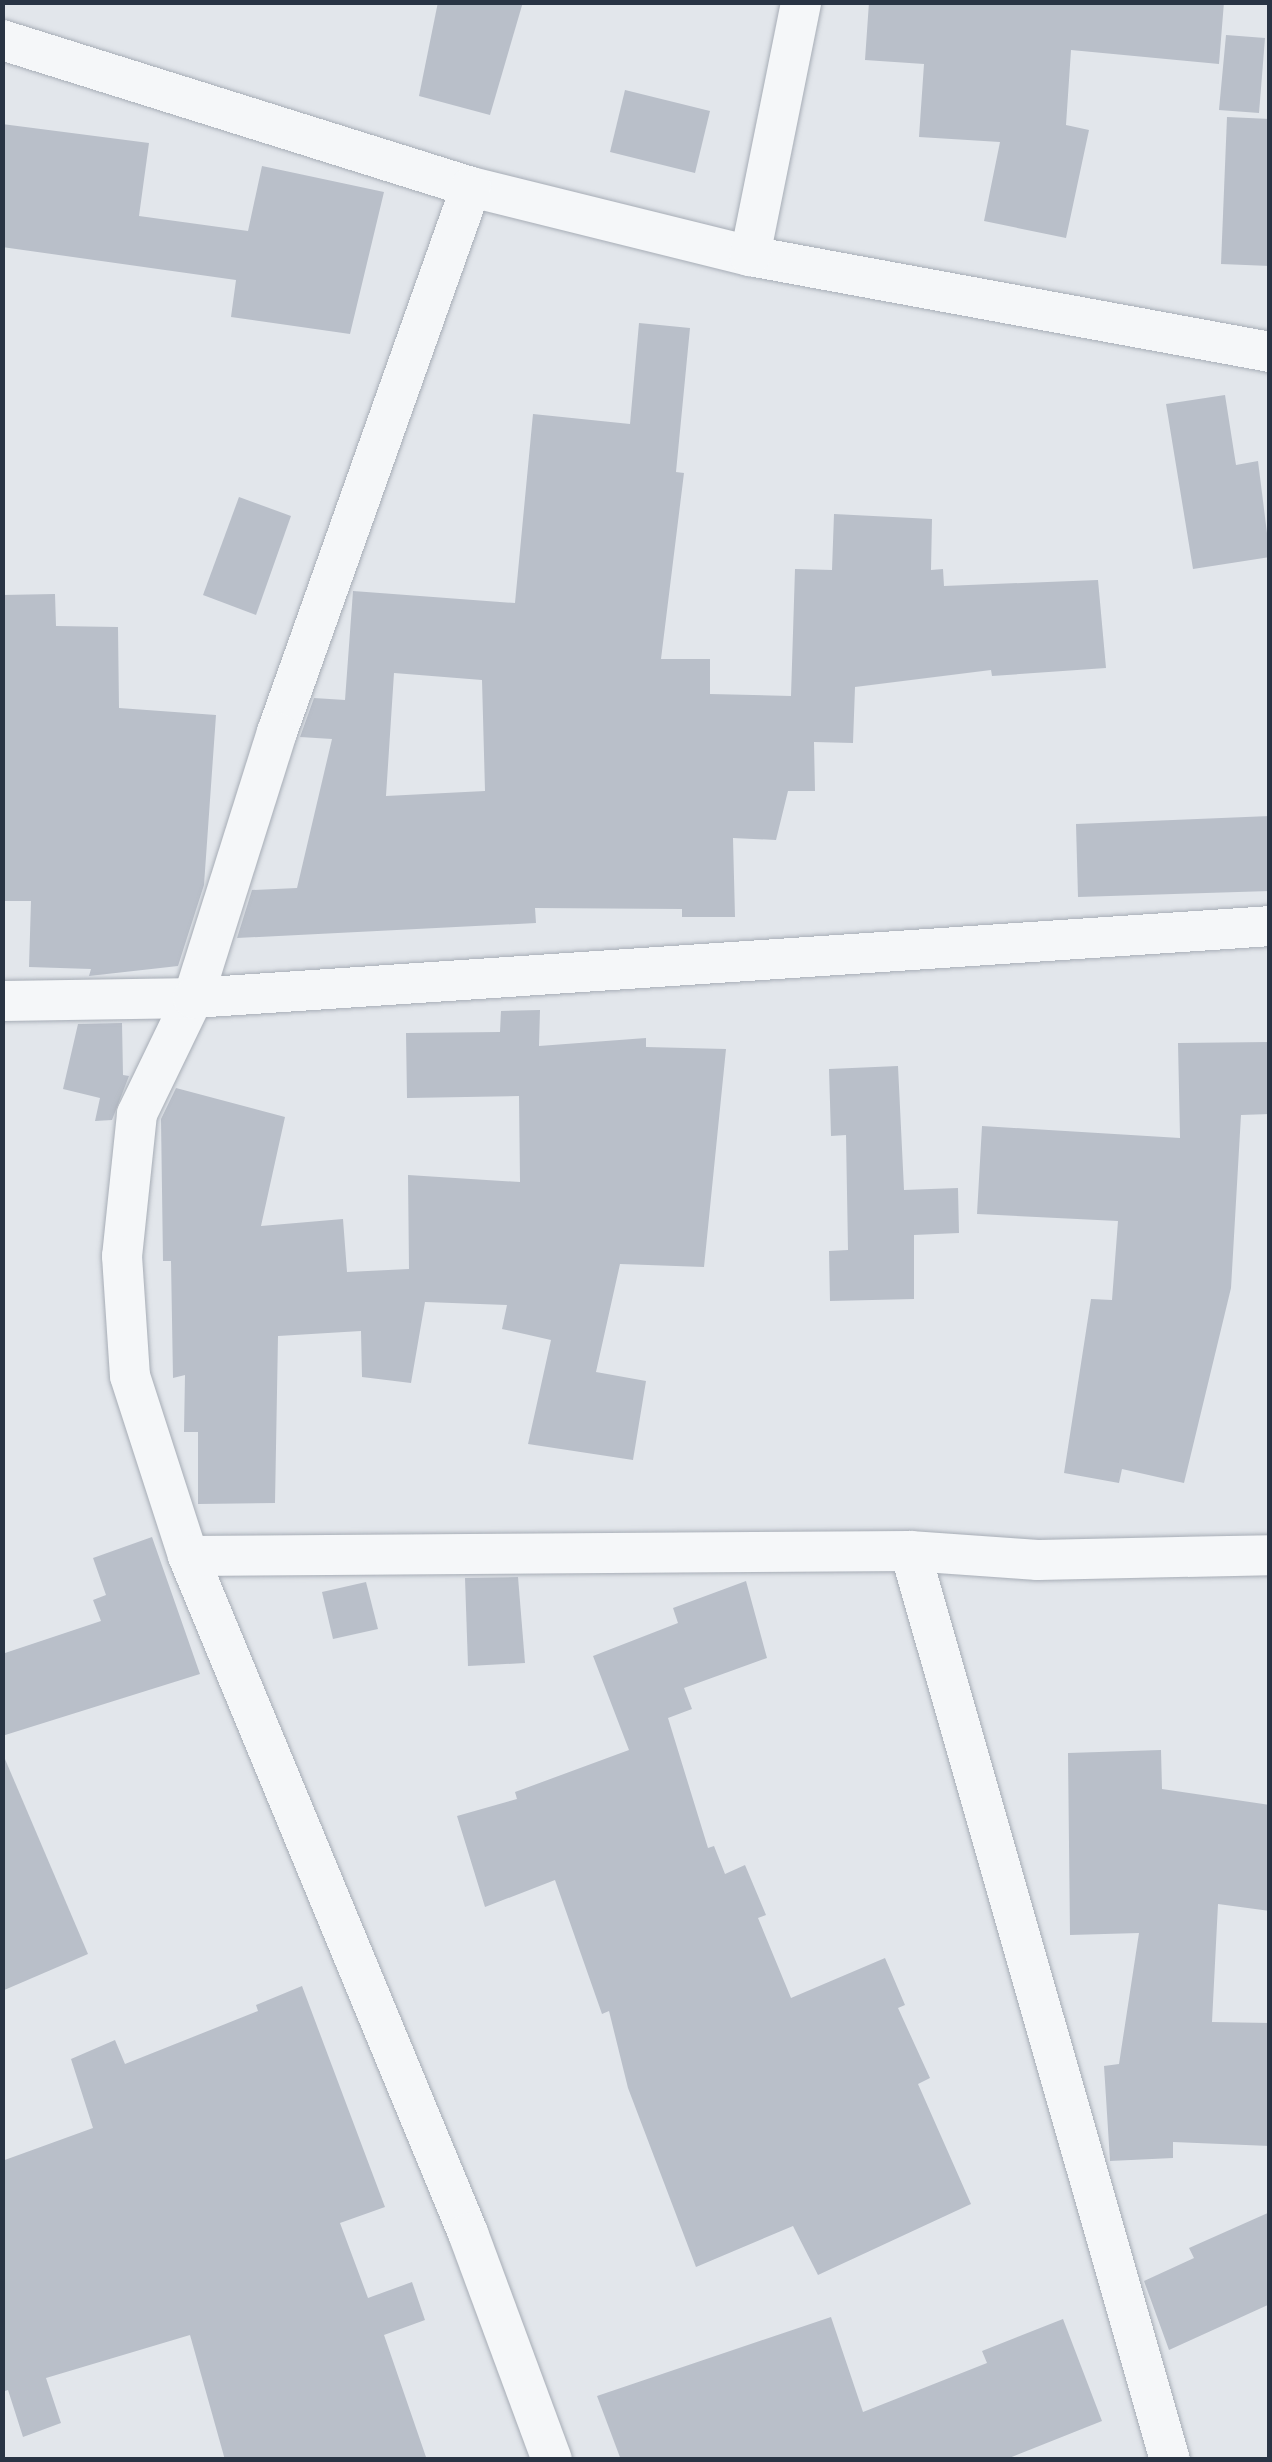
<!DOCTYPE html>
<html>
<head>
<meta charset="utf-8">
<style>
  body { margin:0 }
  #map { position:relative; width:1272px; height:2462px; overflow:hidden; background:#e2e6eb; font-family:"PT Sans Narrow",sans-serif }
  div>[style] { position:absolute }
  .building>* { inset:0; background:#b9bfc9 }
  .roads { filter:drop-shadow(0 0 2px #a7adb6) drop-shadow(0 0 2px #a7adb6) }
  .street>* { height:40px; margin:-20px; padding:0 20px; transform-origin:20px; border-radius:20px; background:#f5f7f9 }
  span { translate:-50% -50%; white-space:nowrap; text-align:center; line-height:1.15; -webkit-text-stroke:8px #f2f5f8; paint-order:stroke }
  .frame { position:absolute; inset:0; border:5px solid #293444; pointer-events:none }
</style>
</head>
<body>
<div id="map">
  <div class="building">
    <div style="clip-path:polygon(438px 2px,523px 2px,490px 115px,419px 96px)"></div>
    <div style="clip-path:polygon(869px 2px,1224px 2px,1219px 64px,1071px 50px,1066px 125px,1089px 130px,1066px 238px,984px 221px,1000px 142px,919px 137px,924px 64px,865px 60px)"></div>
    <div style="clip-path:polygon(1226px 35px,1265px 38px,1259px 113px,1219px 110px)"></div>
    <div style="clip-path:polygon(625px 90px,710px 111px,695px 173px,610px 152px)"></div>
    <div style="clip-path:polygon(1227px 117px,1270px 119px,1270px 266px,1221px 264px)"></div>
    <div style="clip-path:polygon(2px 124px,149px 143px,139px 216px,248px 231px,262px 166px,384px 192px,350px 334px,231px 317px,236px 280px,2px 247px)"></div>
    <div style="clip-path:polygon(evenodd,639px 323px,690px 328px,676px 472px,684px 473px,661px 659px,710px 659px,710px 694px,791px 696px,795px 569px,832px 570px,834px 514px,932px 519px,931px 570px,943px 569px,944px 586px,1098px 580px,1106px 668px,992px 676px,991px 670px,855px 687px,853px 743px,814px 742px,815px 791px,788px 791px,776px 840px,733px 838px,735px 917px,682px 917px,682px 909px,535px 908px,536px 923px,237px 938px,252px 890px,297px 888px,332px 739px,300px 737px,314px 698px,345px 700px,353px 591px,515px 603px,533px 414px,630px 424px,639px 323px,394px 673px,482px 680px,485px 791px,386px 796px,394px 673px)"></div>
    <div style="clip-path:polygon(1225px 395px,1236px 465px,1258px 461px,1270px 557px,1193px 569px,1166px 404px)"></div>
    <div style="clip-path:polygon(239px 497px,291px 516px,256px 615px,203px 595px)"></div>
    <div style="clip-path:polygon(55px 594px,56px 626px,118px 627px,119px 708px,216px 715px,204px 885px,178px 966px,89px 976px,91px 969px,29px 967px,31px 901px,2px 901px,2px 595px)"></div>
    <div style="clip-path:polygon(1270px 816px,1270px 891px,1078px 897px,1076px 824px)"></div>
    <div style="clip-path:polygon(540px 1010px,539px 1046px,646px 1038px,646px 1047px,726px 1049px,704px 1267px,620px 1264px,596px 1372px,646px 1381px,633px 1460px,528px 1444px,551px 1340px,502px 1329px,507px 1305px,425px 1302px,411px 1383px,362px 1377px,361px 1331px,278px 1336px,275px 1503px,198px 1504px,198px 1432px,184px 1432px,185px 1375px,173px 1378px,171px 1261px,163px 1261px,161px 1119px,176px 1088px,285px 1117px,261px 1226px,343px 1219px,347px 1272px,409px 1269px,408px 1175px,520px 1182px,519px 1096px,407px 1098px,406px 1033px,500px 1032px,501px 1011px)"></div>
    <div style="clip-path:polygon(122px 1023px,123px 1075px,129px 1076px,112px 1120px,95px 1121px,100px 1098px,63px 1089px,78px 1024px)"></div>
    <div style="clip-path:polygon(1270px 1042px,1270px 1114px,1241px 1115px,1231px 1288px,1184px 1483px,1122px 1469px,1119px 1483px,1064px 1473px,1091px 1299px,1112px 1300px,1118px 1221px,977px 1214px,982px 1126px,1180px 1138px,1178px 1043px)"></div>
    <div style="clip-path:polygon(898px 1066px,904px 1190px,958px 1188px,959px 1233px,914px 1235px,914px 1299px,830px 1301px,829px 1251px,848px 1250px,846px 1135px,831px 1136px,829px 1069px)"></div>
    <div style="clip-path:polygon(152px 1537px,200px 1674px,2px 1736px,2px 1654px,101px 1621px,93px 1600px,106px 1595px,93px 1558px)"></div>
    <div style="clip-path:polygon(518px 1577px,525px 1663px,468px 1666px,465px 1578px)"></div>
    <div style="clip-path:polygon(746px 1581px,767px 1658px,684px 1688px,692px 1709px,668px 1718px,708px 1848px,714px 1846px,725px 1874px,745px 1865px,766px 1915px,758px 1918px,791px 1998px,885px 1958px,905px 2005px,898px 2008px,930px 2078px,918px 2084px,971px 2204px,818px 2275px,793px 2226px,696px 2267px,628px 2088px,609px 2011px,602px 2014px,555px 1880px,485px 1907px,457px 1816px,517px 1799px,515px 1792px,629px 1750px,593px 1656px,678px 1623px,673px 1608px)"></div>
    <div style="clip-path:polygon(366px 1582px,378px 1629px,333px 1639px,322px 1592px)"></div>
    <div style="clip-path:polygon(1161px 1750px,1162px 1789px,1270px 1805px,1270px 1911px,1218px 1904px,1212px 2022px,1270px 2023px,1270px 2146px,1173px 2142px,1173px 2158px,1110px 2161px,1104px 2066px,1119px 2064px,1139px 1933px,1070px 1935px,1068px 1753px)"></div>
    <div style="clip-path:polygon(2px 1752px,88px 1954px,2px 1991px)"></div>
    <div style="clip-path:polygon(302px 1986px,385px 2207px,340px 2223px,368px 2298px,412px 2282px,425px 2320px,384px 2335px,427px 2460px,225px 2460px,190px 2335px,46px 2378px,61px 2423px,23px 2437px,8px 2390px,2px 2392px,2px 2161px,93px 2128px,71px 2059px,115px 2040px,125px 2064px,258px 2011px,256px 2005px)"></div>
    <div style="clip-path:polygon(1270px 2212px,1270px 2304px,1169px 2350px,1144px 2281px,1194px 2258px,1189px 2248px)"></div>
    <div style="clip-path:polygon(831px 2317px,863px 2412px,987px 2363px,982px 2351px,1063px 2319px,1102px 2421px,1004px 2460px,621px 2460px,597px 2396px)"></div>
  </div>
  <div class="roads">
    <div class="street">
      <div style="left:2px;top:40px;width:491px;rotate:17.4deg"></div>
      <div style="left:471px;top:187px;width:287px;rotate:13.9deg"></div>
      <div style="left:750px;top:256px;width:529px;rotate:10.46deg"></div>
      <div style="left:471px;top:187px;width:578px;rotate:109.59deg"></div>
      <div style="left:277px;top:732px;width:279px;rotate:107.5deg"></div>
      <div style="left:193px;top:998px;width:129px;rotate:115.8deg"></div>
      <div style="left:137px;top:1114px;width:143px;rotate:96deg"></div>
      <div style="left:122px;top:1256px;width:120px;rotate:86.2deg"></div>
      <div style="left:130px;top:1376px;width:189px;rotate:72.1deg"></div>
      <div style="left:188px;top:1556px;width:733px;rotate:67.53deg"></div>
      <div style="left:468px;top:2233px;width:242px;rotate:69.7deg"></div>
      <div style="left:750px;top:256px;width:259px;rotate:-78.6deg"></div>
      <div style="left:2px;top:1001px;width:191px;rotate:-0.9deg"></div>
      <div style="left:193px;top:998px;width:1079px;rotate:-3.82deg"></div>
      <div style="left:910px;top:1551px;width:945px;rotate:74.04deg"></div>
      <div style="left:188px;top:1556px;width:722px;rotate:-0.4deg"></div>
      <div style="left:910px;top:1551px;width:128px;rotate:4deg"></div>
      <div style="left:1038px;top:1560px;width:232px;rotate:-1.2deg"></div>
    </div>
  </div>
  <div class="frame"></div>
</div>
</body>
</html>
